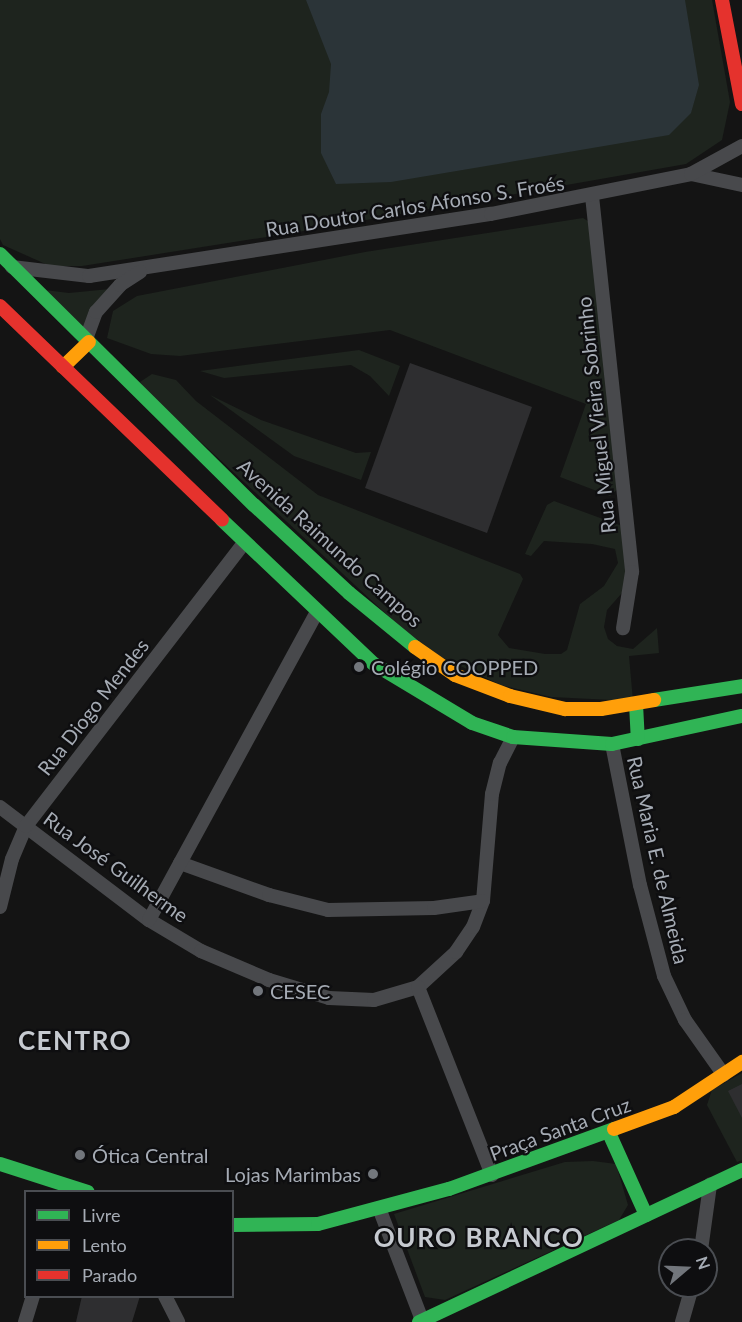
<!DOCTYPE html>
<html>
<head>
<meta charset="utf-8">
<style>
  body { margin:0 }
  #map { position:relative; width:742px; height:1322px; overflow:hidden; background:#141414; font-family:Lato,sans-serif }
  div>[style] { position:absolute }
  .green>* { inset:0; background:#1e241e }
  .water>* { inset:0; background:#2b3438 }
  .building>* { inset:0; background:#2e2e30 }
  .street>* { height:14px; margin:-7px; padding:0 7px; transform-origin:7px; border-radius:7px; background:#48494c }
  .fast>* { height:14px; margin:-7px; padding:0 7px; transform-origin:7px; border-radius:7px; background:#30b455 }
  .slow>* { height:14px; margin:-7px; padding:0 7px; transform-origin:7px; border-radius:7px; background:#ff9f0a }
  .jam>* { height:14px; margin:-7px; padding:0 7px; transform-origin:7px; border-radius:7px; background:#e5322d }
  .dots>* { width:16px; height:16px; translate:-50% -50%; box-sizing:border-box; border:3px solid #0e0e10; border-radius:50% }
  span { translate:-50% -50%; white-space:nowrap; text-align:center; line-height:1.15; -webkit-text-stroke:4.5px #0e0e10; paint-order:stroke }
  .street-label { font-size:20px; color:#a5abb4 }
  .poi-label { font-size:20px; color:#a5abb4 }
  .left { translate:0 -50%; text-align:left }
  .right { translate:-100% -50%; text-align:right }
  .district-label { font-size:26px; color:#c6cad0; font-weight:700; letter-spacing:1.5px }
  .legend { position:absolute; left:24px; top:1190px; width:210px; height:108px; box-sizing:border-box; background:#0e0e10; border:2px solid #4a4d52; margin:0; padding:8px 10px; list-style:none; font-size:18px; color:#a5abb4 }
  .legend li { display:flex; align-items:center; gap:12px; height:30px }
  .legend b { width:30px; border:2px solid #4a4d52 }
  .north { position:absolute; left:658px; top:1238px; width:60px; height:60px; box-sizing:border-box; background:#0e0e10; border:2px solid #4a4d52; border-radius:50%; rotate:71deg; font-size:16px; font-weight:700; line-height:24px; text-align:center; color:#a5abb4 }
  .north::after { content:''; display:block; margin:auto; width:21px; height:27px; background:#72767c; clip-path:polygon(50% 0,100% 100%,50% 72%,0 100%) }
</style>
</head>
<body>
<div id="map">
  <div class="green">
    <div style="clip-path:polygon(0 0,712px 0,730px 102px,722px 140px,686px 164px,298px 232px,82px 266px,50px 266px,3px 245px,0 239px)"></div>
    <div style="clip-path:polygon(583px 218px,591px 223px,620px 487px,610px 496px,560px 477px,586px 404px,390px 330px,180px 356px,151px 354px,107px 338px,113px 311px,137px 296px,365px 252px)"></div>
    <div style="clip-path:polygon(37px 289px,69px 293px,110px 289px,86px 334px)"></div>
    <div style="clip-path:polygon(359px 350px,400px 366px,389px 396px,370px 376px,351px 365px,224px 378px,200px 371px)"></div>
    <div style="clip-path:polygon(152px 374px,176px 380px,196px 401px,318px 495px,520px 574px,523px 579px,498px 635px,509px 648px,545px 654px,561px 654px,567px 650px,580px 604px,604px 586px,618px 563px,615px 549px,592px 544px,544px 541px,531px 556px,525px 554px,547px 505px,554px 501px,622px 526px,629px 585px,607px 610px,604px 627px,608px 639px,617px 646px,633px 649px,657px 628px,659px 653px,629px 656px,633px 701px,551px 697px,501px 685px,439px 656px,399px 626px,145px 390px,140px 382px)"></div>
    <div style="clip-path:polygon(210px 395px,261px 420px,356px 453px,371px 452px,361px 480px,294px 456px)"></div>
    <div style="clip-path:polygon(742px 1073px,742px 1160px,737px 1162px,707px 1105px,712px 1090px)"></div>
    <div style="clip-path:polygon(593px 1161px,616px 1164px,628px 1205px,619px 1220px,445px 1300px,425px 1297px,394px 1214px,565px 1162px)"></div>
  </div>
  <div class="water">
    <div style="clip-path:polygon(306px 0,685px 0,699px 85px,691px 113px,669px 135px,391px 182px,336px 184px,321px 153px,321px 114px,329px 92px,331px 64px)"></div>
  </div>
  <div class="building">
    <div style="clip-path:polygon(410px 363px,532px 407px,487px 533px,365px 488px)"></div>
    <div style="clip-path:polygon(742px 1084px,742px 1118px,728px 1091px)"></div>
    <div style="clip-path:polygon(82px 1296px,140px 1296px,132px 1322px,76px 1322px)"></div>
  </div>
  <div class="street">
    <div style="left:691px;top:174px;width:52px;rotate:12.2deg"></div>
    <div style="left:592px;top:196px;width:378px;rotate:83.9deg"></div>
    <div style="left:632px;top:572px;width:57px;rotate:99.1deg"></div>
    <div style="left:12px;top:267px;width:78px;rotate:6.7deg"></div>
    <div style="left:89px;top:276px;width:407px;rotate:-8.8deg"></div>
    <div style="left:491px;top:214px;width:204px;rotate:-11.3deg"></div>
    <div style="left:691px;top:174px;width:58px;rotate:-28.8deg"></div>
    <div style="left:86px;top:339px;width:29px;rotate:-70deg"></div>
    <div style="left:96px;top:312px;width:36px;rotate:-48deg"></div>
    <div style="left:120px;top:285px;width:24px;rotate:-33deg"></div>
    <div style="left:612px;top:744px;width:144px;rotate:78.8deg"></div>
    <div style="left:640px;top:885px;width:94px;rotate:75.2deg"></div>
    <div style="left:664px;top:976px;width:49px;rotate:64.5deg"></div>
    <div style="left:685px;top:1020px;width:67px;rotate:54.7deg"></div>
    <div style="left:0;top:807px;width:187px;rotate:37.2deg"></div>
    <div style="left:149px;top:920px;width:61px;rotate:30.8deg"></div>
    <div style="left:201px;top:951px;width:74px;rotate:23.1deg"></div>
    <div style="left:269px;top:980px;width:63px;rotate:16.7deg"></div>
    <div style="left:329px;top:998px;width:45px;rotate:2.5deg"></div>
    <div style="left:374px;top:1000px;width:46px;rotate:-16.5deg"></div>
    <div style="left:418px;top:987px;width:52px;rotate:-42.6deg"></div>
    <div style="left:456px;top:952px;width:30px;rotate:-56deg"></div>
    <div style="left:473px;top:927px;width:28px;rotate:-69deg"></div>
    <div style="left:483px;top:901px;width:107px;rotate:-85.2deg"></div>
    <div style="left:492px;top:794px;width:32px;rotate:-76deg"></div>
    <div style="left:500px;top:763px;width:29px;rotate:-63deg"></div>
    <div style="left:180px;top:863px;width:95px;rotate:19.8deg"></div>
    <div style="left:269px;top:895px;width:61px;rotate:14.3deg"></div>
    <div style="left:328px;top:910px;width:106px;rotate:-1.1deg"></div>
    <div style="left:434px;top:908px;width:49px;rotate:-8.1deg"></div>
    <div style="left:0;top:907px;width:49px;rotate:-76deg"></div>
    <div style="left:12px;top:859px;width:36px;rotate:-67deg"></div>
    <div style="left:26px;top:826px;width:356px;rotate:-52.4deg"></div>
    <div style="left:149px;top:920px;width:351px;rotate:-61.4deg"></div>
    <div style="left:418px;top:987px;width:202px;rotate:68.5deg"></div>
    <div style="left:379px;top:1208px;width:120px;rotate:69deg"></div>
    <div style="left:701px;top:1250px;width:66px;rotate:-82.1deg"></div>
    <div style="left:165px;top:1296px;width:29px;rotate:63deg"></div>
    <div style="left:25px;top:1322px;width:27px;rotate:-73deg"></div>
    <div style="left:682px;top:1322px;width:37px;rotate:-74deg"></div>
  </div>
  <div class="fast">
    <div style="left:0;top:254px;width:357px;rotate:44.7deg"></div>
    <div style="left:254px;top:505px;width:129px;rotate:42.8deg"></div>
    <div style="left:349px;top:593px;width:85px;rotate:39.3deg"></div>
    <div style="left:222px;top:520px;width:209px;rotate:43.5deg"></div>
    <div style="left:374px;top:664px;width:114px;rotate:31deg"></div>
    <div style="left:472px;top:723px;width:43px;rotate:18.9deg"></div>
    <div style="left:513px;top:737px;width:99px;rotate:4deg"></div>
    <div style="left:612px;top:744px;width:133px;rotate:-12.2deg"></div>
    <div style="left:654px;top:700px;width:89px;rotate:-9deg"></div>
    <div style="left:636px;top:704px;width:35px;rotate:87deg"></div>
    <div style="left:609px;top:1133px;width:90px;rotate:65.7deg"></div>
    <div style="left:0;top:1164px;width:92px;rotate:17.7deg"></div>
    <div style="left:232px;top:1225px;width:86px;rotate:-0.7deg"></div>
    <div style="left:318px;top:1224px;width:136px;rotate:-15deg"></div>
    <div style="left:449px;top:1189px;width:176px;rotate:-20deg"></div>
    <div style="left:419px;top:1322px;width:357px;rotate:-25.2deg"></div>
  </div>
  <div class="slow">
    <div style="left:63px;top:367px;width:36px;rotate:-44deg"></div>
    <div style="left:415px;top:647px;width:49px;rotate:35deg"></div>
    <div style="left:455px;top:675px;width:59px;rotate:20.9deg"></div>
    <div style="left:510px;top:696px;width:57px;rotate:13.3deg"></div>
    <div style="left:565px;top:709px;width:36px"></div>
    <div style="left:601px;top:709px;width:54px;rotate:-9.6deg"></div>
    <div style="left:614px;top:1129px;width:64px;rotate:-20.1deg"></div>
    <div style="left:674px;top:1107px;width:82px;rotate:-33.5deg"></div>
  </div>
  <div class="jam">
    <div style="left:722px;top:0;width:106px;rotate:79.1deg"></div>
    <div style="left:0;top:306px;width:308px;rotate:43.9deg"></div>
  </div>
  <div class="dots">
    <div style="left:359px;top:667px;background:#72767c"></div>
    <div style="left:258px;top:991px;background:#72767c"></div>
    <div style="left:80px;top:1155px;background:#72767c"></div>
    <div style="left:373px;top:1174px;background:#72767c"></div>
  </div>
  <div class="street-label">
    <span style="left:415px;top:206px;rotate:-9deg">Rua Doutor Carlos Afonso S. Froés</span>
    <span style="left:596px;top:415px;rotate:-96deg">Rua Miguel Vieira Sobrinho</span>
    <span style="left:330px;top:543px;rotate:42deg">Avenida Raimundo Campos</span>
    <span style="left:93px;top:707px;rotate:-52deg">Rua Diogo Mendes</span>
    <span style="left:658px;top:860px;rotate:77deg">Rua Maria E. de Almeida</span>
    <span style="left:116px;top:867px;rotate:36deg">Rua José Guilherme</span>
    <span style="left:560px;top:1129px;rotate:-20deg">Praça Santa Cruz</span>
  </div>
  <div class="poi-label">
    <span class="left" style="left:371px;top:667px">Colégio COOPPED</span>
    <span class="left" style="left:270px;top:991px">CESEC</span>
    <span class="left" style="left:92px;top:1155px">Ótica Central</span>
    <span class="right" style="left:361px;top:1174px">Lojas Marimbas</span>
  </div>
  <div class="district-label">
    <span style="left:75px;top:1041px">CENTRO</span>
    <span style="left:479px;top:1238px">OURO BRANCO</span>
  </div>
  <ul class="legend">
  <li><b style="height:8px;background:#30b455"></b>Livre</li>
  <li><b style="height:8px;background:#ff9f0a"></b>Lento</li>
  <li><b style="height:8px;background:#e5322d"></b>Parado</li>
  </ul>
  <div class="north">N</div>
</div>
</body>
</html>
